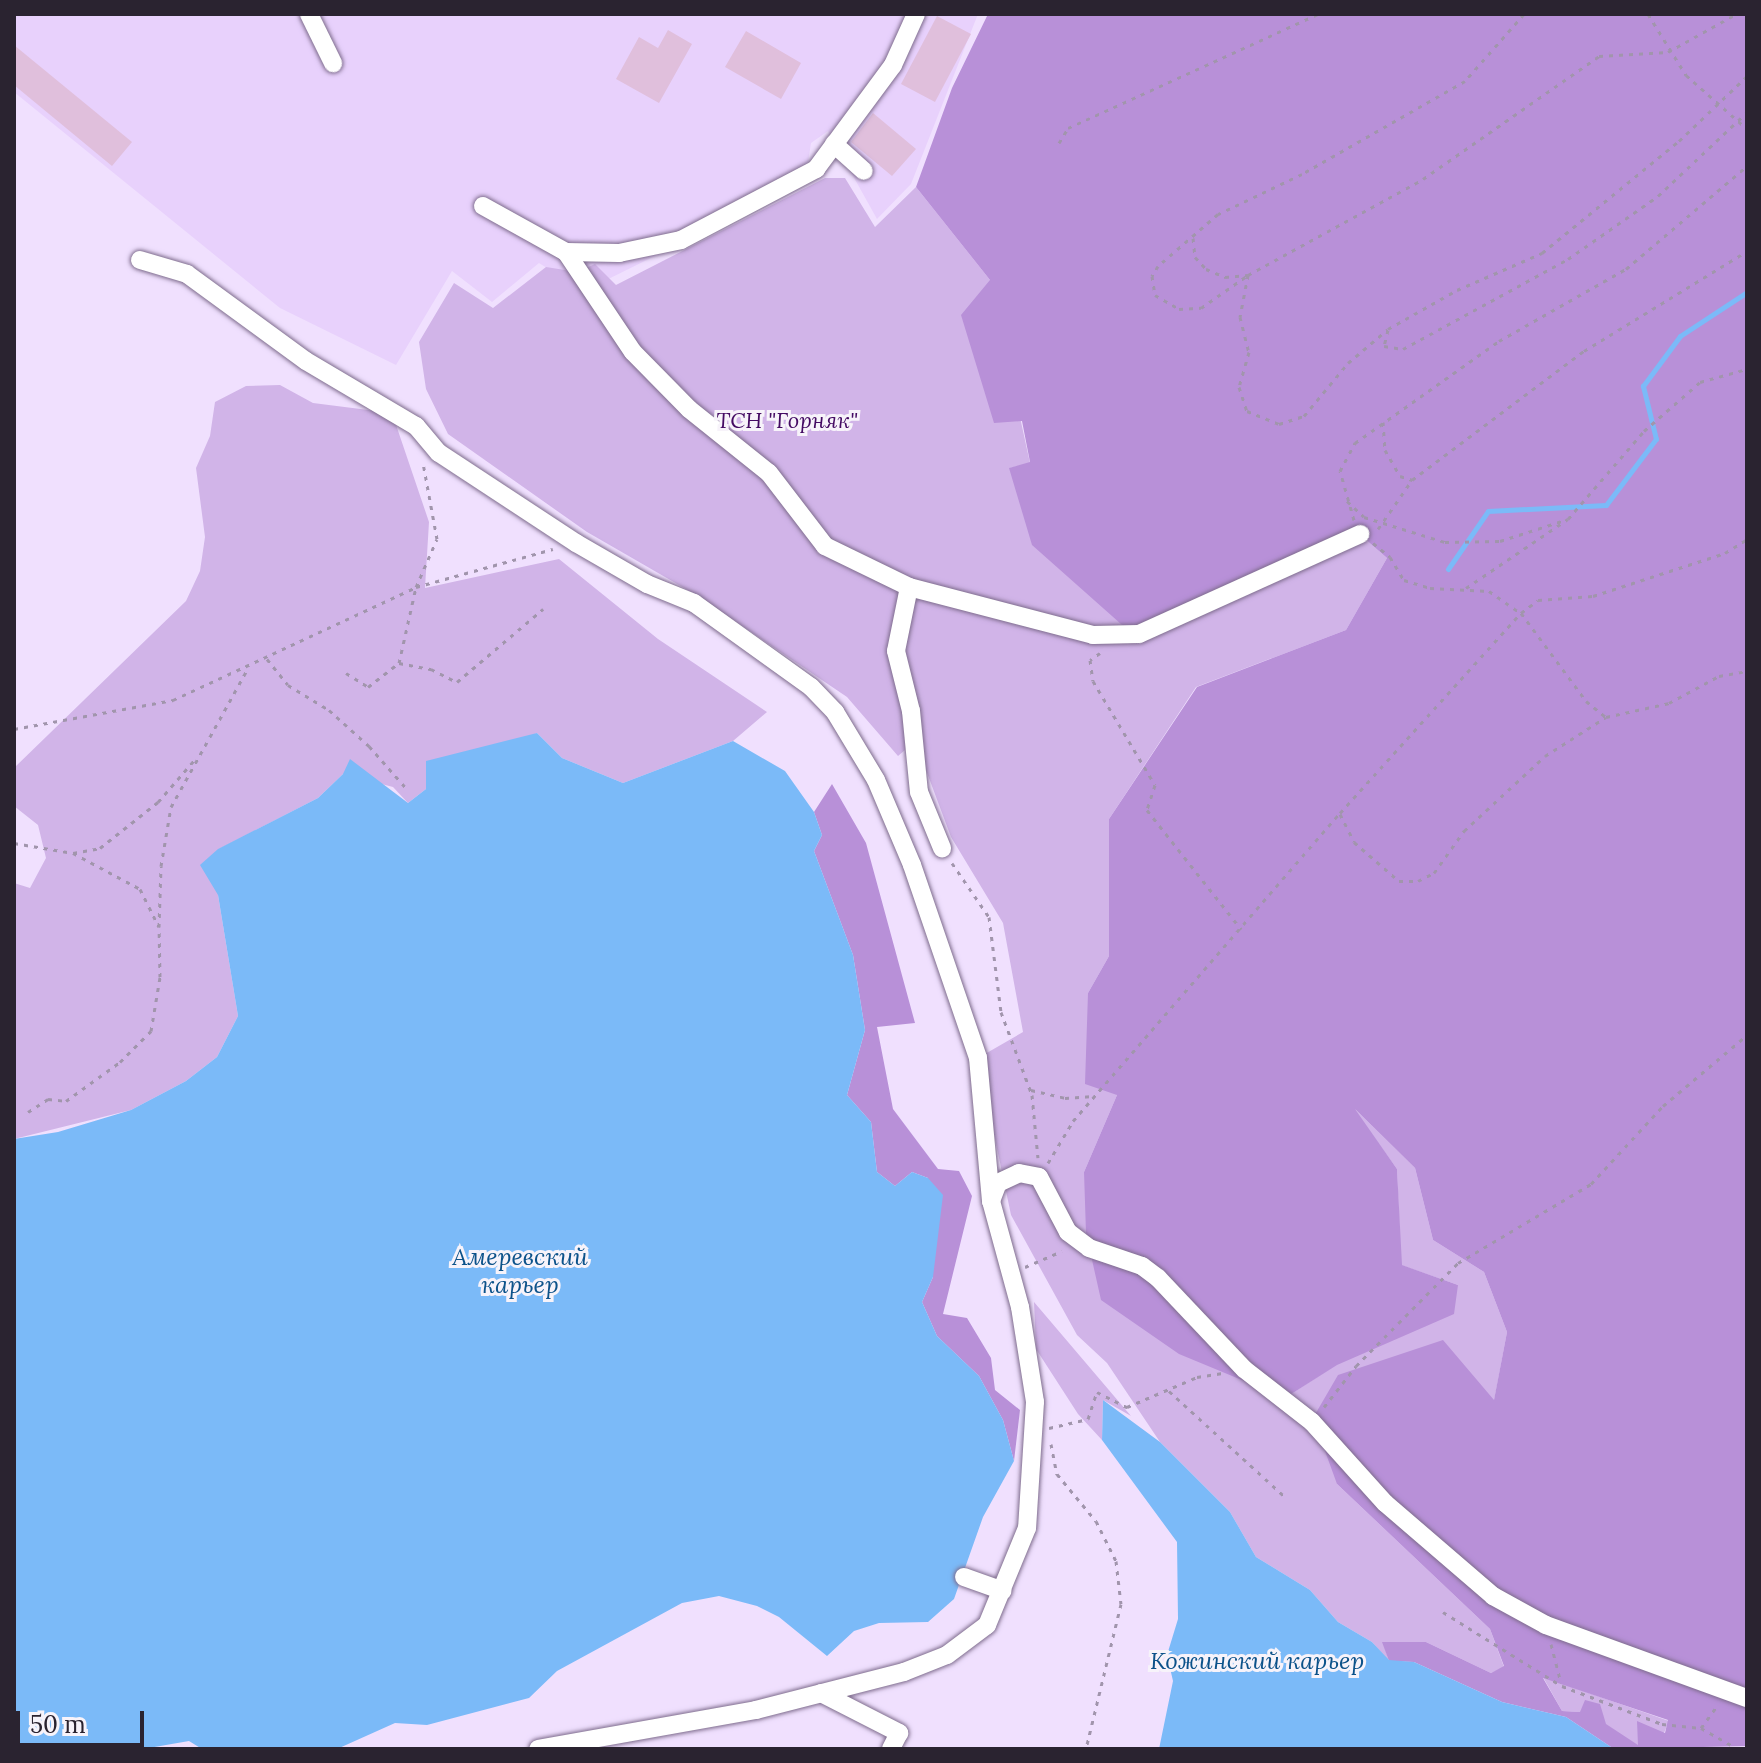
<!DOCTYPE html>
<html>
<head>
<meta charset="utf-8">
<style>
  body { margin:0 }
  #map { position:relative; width:1761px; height:1763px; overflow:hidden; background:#f0e0fe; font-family:Lora,serif }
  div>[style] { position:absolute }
  .built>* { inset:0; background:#e8d1fc }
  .green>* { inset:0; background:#d1b4e8 }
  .forest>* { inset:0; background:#b890d8 }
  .water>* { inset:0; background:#7bbaf8 }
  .stream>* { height:5px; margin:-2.5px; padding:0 2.5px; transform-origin:2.5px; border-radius:2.5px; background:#7bbaf8 }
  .building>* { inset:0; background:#e0bfdc }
  .path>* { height:3px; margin-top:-1.5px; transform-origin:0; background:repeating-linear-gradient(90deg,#a195ac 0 4px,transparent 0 10px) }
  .roads { filter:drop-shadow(0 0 2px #7e6c8d) drop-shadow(0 0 2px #7e6c8d) }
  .minor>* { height:18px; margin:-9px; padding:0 9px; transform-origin:9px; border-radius:9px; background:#fff }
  span { translate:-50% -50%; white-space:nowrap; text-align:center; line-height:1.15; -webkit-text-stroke:6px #f7f3fa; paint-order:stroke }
  .park-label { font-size:22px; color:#440b63; font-style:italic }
  .water-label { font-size:24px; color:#0c528a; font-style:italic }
  .frame { position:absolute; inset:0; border:16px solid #2a2330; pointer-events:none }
  .scale { position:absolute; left:16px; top:1711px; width:128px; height:36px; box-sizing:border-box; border:4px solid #2a2330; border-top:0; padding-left:10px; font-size:24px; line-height:28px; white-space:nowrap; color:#2a2330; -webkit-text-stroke:6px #f7f3fa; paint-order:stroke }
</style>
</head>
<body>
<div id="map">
  <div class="built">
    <div style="clip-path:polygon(14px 14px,978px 14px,911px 184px,877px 219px,828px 131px,811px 143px,805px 182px,584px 291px,539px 263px,492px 302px,452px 271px,396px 365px,280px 308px,14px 92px)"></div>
  </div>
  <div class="green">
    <div style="clip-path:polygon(825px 178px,845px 178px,875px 227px,916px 187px,990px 280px,1030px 463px,1010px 468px,1357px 532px,1387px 558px,1346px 630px,1196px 687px,1109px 819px,1109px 956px,1088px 993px,1117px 1095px,1084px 1172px,1285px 1398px,1458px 1285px,1401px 1265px,1397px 1169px,1350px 1104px,1415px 1168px,1433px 1240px,1484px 1272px,1507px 1332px,1494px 1401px,1337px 1484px,1490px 1629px,1504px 1667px,1491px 1673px,1426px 1642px,1383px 1642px,1389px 1661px,1372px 1642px,1338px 1622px,1310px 1590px,1256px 1557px,1230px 1512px,1160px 1442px,1107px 1363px,1077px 1335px,1011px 1215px,978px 1058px,1023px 1032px,1003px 923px,951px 837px,926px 770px,917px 719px,912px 744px,898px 756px,847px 697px,698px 596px,587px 532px,448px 434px,426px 389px,419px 342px,454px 283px,493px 308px,546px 267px,577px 272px,595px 264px,616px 285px)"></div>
    <div style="clip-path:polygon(280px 385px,313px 403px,392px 413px,429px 522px,425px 588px,559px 559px,658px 639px,767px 712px,733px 741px,623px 783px,562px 758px,537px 733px,426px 789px,408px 803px,393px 787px,343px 774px,318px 798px,219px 849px,218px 895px,238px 1016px,217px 1057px,186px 1081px,131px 1110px,14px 1139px,14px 883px,30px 888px,46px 858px,38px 825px,14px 806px,14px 768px,186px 601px,200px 571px,205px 537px,196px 468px,210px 436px,215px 402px,246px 386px)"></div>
    <div style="clip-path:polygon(1034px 1302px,1131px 1416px,1103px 1400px,1102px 1440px,1078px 1414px,1036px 1349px)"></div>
    <div style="clip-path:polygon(1543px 1677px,1669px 1721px,1664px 1733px,1649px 1729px,1639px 1746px,1580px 1712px,1562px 1711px)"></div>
  </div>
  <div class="forest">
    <div style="clip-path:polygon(evenodd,988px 14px,1747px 14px,1747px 1746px,1614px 1749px,1566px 1717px,1502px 1702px,1414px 1662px,1389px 1661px,1382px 1642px,1426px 1642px,1491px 1673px,1504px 1666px,1490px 1629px,1337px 1484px,1313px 1418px,1338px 1375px,1443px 1340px,1494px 1400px,1507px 1332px,1484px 1272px,1433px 1240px,1415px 1168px,1355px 1109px,1397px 1169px,1402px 1265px,1458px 1285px,1454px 1314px,1337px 1365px,1285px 1398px,1179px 1354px,1101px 1300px,1086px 1233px,1084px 1172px,1117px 1095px,1085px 1084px,1088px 993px,1109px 956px,1109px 819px,1197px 687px,1346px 630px,1387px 558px,1357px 532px,1130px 632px,1032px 545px,1009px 468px,1030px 462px,1022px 421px,994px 423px,961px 315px,990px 280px,916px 187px,952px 88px,988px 14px,1543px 1678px,1668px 1720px,1665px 1733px,1637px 1721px,1638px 1745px,1606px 1724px,1600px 1704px,1585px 1700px,1580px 1712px,1562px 1711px,1543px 1678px)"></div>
    <div style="clip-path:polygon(832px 784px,866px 843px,915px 1023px,877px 1027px,893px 1109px,938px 1169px,959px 1171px,972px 1196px,943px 1314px,967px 1318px,991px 1358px,995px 1390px,1020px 1410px,1014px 1461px,1003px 1420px,979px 1376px,937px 1336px,922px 1302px,933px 1277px,928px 1178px,912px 1172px,895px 1186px,877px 1172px,871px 1122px,847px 1095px,865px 1030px,853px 955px,814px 851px,822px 835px,814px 812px)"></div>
  </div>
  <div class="water">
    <div style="clip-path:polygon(537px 733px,562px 758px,623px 783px,733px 741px,785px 771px,814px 812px,822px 835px,814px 851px,853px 955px,865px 1030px,847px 1095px,871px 1122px,877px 1172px,895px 1186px,912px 1172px,928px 1178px,943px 1195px,933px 1277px,922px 1302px,937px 1336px,979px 1376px,1003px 1420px,1014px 1461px,983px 1517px,954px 1599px,928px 1622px,879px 1623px,854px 1631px,827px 1656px,779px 1617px,757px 1606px,719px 1596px,682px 1603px,557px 1671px,529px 1698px,427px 1725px,395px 1723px,337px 1749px,202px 1749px,189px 1741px,143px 1749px,14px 1749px,14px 1139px,58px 1132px,131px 1110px,186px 1081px,217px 1057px,238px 1016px,218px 895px,200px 865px,218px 849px,318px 798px,343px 774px,350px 759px,408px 803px,426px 789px,426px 761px)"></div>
    <div style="clip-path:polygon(1103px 1400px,1160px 1442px,1230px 1512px,1256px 1557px,1310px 1590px,1338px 1622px,1372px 1642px,1389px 1660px,1414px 1662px,1502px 1702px,1566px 1717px,1614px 1749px,1159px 1749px,1173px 1681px,1167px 1655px,1178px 1619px,1177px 1542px,1102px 1440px)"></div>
  </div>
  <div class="stream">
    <div style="left:1448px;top:569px;width:70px;rotate:-55.4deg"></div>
    <div style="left:1488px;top:511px;width:118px;rotate:-2.9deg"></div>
    <div style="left:1606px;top:505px;width:83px;rotate:-52.9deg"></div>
    <div style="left:1656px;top:439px;width:55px;rotate:-103.8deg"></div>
    <div style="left:1643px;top:386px;width:62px;rotate:-53.5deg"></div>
    <div style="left:1680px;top:336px;width:80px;rotate:-33.3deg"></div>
  </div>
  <div class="building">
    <div style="clip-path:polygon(937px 16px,971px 34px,935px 102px,901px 84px)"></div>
    <div style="clip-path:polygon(668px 30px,692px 44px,659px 103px,616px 79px,639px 37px,658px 48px)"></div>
    <div style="clip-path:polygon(746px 31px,801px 63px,781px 99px,725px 67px)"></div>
    <div style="clip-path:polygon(14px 45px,132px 142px,112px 166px,14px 85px)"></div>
    <div style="clip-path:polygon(873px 113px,916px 149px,892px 176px,851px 142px)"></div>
  </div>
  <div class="path">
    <div style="left:1524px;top:14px;width:89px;rotate:131.4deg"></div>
    <div style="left:1465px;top:81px;width:188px;rotate:150.3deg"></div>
    <div style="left:1302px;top:174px;width:93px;rotate:154.5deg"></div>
    <div style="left:1218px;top:214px;width:79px;rotate:139.1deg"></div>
    <div style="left:1158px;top:266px;width:12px;rotate:121deg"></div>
    <div style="left:1152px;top:276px;width:19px;rotate:81deg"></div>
    <div style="left:1155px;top:295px;width:28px;rotate:30deg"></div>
    <div style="left:1179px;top:309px;width:22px;rotate:-3deg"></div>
    <div style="left:1201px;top:308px;width:57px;rotate:-35.1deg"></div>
    <div style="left:1248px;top:275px;width:200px;rotate:-28.7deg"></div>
    <div style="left:1423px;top:179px;width:215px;rotate:-34.9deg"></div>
    <div style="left:1599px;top:56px;width:69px;rotate:-3.3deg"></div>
    <div style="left:1668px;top:52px;width:78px;rotate:-29.2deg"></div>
    <div style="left:1648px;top:14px;width:72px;rotate:58.1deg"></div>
    <div style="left:1686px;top:75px;width:81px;rotate:41.5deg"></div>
    <div style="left:1059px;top:143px;width:17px;rotate:-59deg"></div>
    <div style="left:1068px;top:128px;width:275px;rotate:-24.5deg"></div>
    <div style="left:1193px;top:238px;width:19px;rotate:84deg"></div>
    <div style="left:1195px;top:257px;width:16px;rotate:47deg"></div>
    <div style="left:1206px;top:269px;width:21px;rotate:23deg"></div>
    <div style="left:1225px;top:277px;width:23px;rotate:-5deg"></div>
    <div style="left:1248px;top:275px;width:43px;rotate:100.8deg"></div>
    <div style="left:1240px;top:317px;width:36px;rotate:76deg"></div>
    <div style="left:1249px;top:352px;width:36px;rotate:106deg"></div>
    <div style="left:1239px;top:387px;width:25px;rotate:72deg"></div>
    <div style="left:1247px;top:411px;width:35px;rotate:22deg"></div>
    <div style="left:1279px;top:424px;width:26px;rotate:-18deg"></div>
    <div style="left:1304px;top:416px;width:69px;rotate:-50.3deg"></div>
    <div style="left:1348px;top:363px;width:52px;rotate:-40.4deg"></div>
    <div style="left:1388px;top:329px;width:79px;rotate:-29.5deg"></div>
    <div style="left:1457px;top:290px;width:93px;rotate:-23.5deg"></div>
    <div style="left:1542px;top:253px;width:177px;rotate:-39.3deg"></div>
    <div style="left:1679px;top:141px;width:94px;rotate:-43.7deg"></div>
    <div style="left:1388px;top:330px;width:16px;rotate:104deg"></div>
    <div style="left:1384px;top:346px;width:19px;rotate:9deg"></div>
    <div style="left:1403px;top:349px;width:188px;rotate:-28.6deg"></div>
    <div style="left:1568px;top:259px;width:110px;rotate:-35deg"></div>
    <div style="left:1658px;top:196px;width:122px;rotate:-43.3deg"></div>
    <div style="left:1383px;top:422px;width:28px;rotate:86deg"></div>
    <div style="left:1385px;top:450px;width:30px;rotate:60deg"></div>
    <div style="left:1400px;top:476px;width:13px;rotate:18deg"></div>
    <div style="left:1412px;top:480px;width:215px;rotate:-36.9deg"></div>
    <div style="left:1584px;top:351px;width:191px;rotate:-31.5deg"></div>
    <div style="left:1347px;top:501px;width:23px;rotate:43deg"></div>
    <div style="left:1364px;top:517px;width:85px;rotate:17.2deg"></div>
    <div style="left:1445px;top:542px;width:55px;rotate:-1deg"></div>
    <div style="left:1500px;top:541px;width:65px;rotate:-17.9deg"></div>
    <div style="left:1354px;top:520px;width:51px;rotate:-105.9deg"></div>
    <div style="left:1340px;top:471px;width:32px;rotate:-62deg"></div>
    <div style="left:1355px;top:443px;width:176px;rotate:-35.3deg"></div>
    <div style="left:1499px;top:341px;width:146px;rotate:-29.6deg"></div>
    <div style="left:1626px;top:269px;width:159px;rotate:-40.4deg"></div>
    <div style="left:1378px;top:529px;width:60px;rotate:-55.2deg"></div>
    <div style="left:1373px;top:543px;width:22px;rotate:39deg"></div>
    <div style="left:1390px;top:557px;width:27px;rotate:59deg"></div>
    <div style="left:1404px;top:580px;width:27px;rotate:17deg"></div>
    <div style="left:1430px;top:588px;width:59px;rotate:2.9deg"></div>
    <div style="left:1489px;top:591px;width:39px;rotate:35deg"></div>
    <div style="left:1521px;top:613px;width:109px;rotate:53.5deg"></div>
    <div style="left:1586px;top:701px;width:26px;rotate:39deg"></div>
    <div style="left:1466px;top:588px;width:123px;rotate:-34.1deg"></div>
    <div style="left:1568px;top:519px;width:116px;rotate:-49.2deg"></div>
    <div style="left:1644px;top:431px;width:74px;rotate:-41.2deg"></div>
    <div style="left:1700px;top:382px;width:49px;rotate:-15.5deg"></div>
    <div style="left:1100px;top:653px;width:12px;rotate:145deg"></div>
    <div style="left:1090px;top:660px;width:21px;rotate:82deg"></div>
    <div style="left:1093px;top:681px;width:121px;rotate:59.2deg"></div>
    <div style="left:1155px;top:785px;width:26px;rotate:108deg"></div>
    <div style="left:1147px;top:810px;width:152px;rotate:51.7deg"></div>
    <div style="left:267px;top:659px;width:33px;rotate:51deg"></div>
    <div style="left:288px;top:685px;width:48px;rotate:31.4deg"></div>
    <div style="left:329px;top:710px;width:54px;rotate:42deg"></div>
    <div style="left:369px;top:746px;width:56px;rotate:48.6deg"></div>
    <div style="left:399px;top:663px;width:33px;rotate:11deg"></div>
    <div style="left:431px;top:669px;width:29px;rotate:27deg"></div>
    <div style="left:457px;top:682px;width:113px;rotate:-40.3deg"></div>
    <div style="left:346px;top:673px;width:26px;rotate:32deg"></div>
    <div style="left:368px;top:687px;width:39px;rotate:-38deg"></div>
    <div style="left:399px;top:663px;width:78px;rotate:-77.4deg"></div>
    <div style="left:416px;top:587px;width:52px;rotate:-66.4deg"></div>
    <div style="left:437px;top:539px;width:77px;rotate:-100.4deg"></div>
    <div style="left:14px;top:729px;width:162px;rotate:-10.3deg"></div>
    <div style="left:173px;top:700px;width:268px;rotate:-24.9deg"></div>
    <div style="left:416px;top:587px;width:142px;rotate:-15.5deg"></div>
    <div style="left:1340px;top:814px;width:31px;rotate:63deg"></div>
    <div style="left:1354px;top:842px;width:60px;rotate:40.9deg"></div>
    <div style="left:1399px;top:881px;width:19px"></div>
    <div style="left:1418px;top:881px;width:18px;rotate:-27deg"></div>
    <div style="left:1434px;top:873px;width:52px;rotate:-54.5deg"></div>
    <div style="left:1464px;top:831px;width:110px;rotate:-42.8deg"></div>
    <div style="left:1545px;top:756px;width:72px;rotate:-32.6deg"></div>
    <div style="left:1606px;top:717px;width:65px;rotate:-12.5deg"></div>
    <div style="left:1669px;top:703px;width:57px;rotate:-28.4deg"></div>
    <div style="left:1719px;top:676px;width:28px;rotate:-10deg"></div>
    <div style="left:14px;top:843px;width:60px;rotate:9.6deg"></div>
    <div style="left:73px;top:853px;width:76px;rotate:28.2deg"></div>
    <div style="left:140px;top:889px;width:42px;rotate:63.4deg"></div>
    <div style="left:159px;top:927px;width:61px;rotate:-88.1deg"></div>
    <div style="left:161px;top:866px;width:60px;rotate:-80.4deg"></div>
    <div style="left:171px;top:807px;width:157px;rotate:-61deg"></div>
    <div style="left:73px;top:853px;width:27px;rotate:-10deg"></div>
    <div style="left:100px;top:848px;width:74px;rotate:-38.4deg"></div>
    <div style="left:158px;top:802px;width:60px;rotate:-49.1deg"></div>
    <div style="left:952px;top:863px;width:65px;rotate:55.6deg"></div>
    <div style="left:989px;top:917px;width:96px;rotate:82.8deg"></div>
    <div style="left:1001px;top:1012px;width:89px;rotate:69.5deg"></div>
    <div style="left:1032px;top:1095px;width:63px;rotate:84.6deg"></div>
    <div style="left:1031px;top:1090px;width:35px;rotate:13deg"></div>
    <div style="left:1065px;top:1098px;width:29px;rotate:-4deg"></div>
    <div style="left:28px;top:1112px;width:24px;rotate:-33deg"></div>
    <div style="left:48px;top:1099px;width:18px;rotate:6deg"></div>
    <div style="left:66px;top:1101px;width:67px;rotate:-35.8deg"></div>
    <div style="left:120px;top:1062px;width:44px;rotate:-45deg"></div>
    <div style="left:151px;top:1031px;width:55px;rotate:-80.5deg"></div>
    <div style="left:160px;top:977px;width:50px;rotate:-91.1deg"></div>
    <div style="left:1048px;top:1163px;width:49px;rotate:-59.2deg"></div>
    <div style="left:1073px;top:1121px;width:408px;rotate:-49.1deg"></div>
    <div style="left:1340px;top:813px;width:270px;rotate:-47.9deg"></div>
    <div style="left:1521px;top:613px;width:21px;rotate:-37deg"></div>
    <div style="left:1538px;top:600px;width:55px;rotate:-4.2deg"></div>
    <div style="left:1593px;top:596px;width:139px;rotate:-18deg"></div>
    <div style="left:1725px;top:553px;width:26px;rotate:-32deg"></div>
    <div style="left:1025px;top:1267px;width:40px;rotate:-23.4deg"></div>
    <div style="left:1169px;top:1391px;width:156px;rotate:42.4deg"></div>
    <div style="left:1324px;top:1407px;width:52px;rotate:-52deg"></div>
    <div style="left:1356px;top:1366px;width:145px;rotate:-45.3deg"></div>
    <div style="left:1458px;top:1263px;width:155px;rotate:-30.7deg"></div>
    <div style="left:1591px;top:1184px;width:106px;rotate:-47.3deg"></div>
    <div style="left:1663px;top:1106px;width:110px;rotate:-40.2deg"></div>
    <div style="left:1049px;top:1428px;width:40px;rotate:-13deg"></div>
    <div style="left:1088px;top:1419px;width:28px;rotate:-72deg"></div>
    <div style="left:1097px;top:1392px;width:34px;rotate:27deg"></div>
    <div style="left:1127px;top:1407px;width:76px;rotate:-23.2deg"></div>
    <div style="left:1197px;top:1377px;width:26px;rotate:-9deg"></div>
    <div style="left:1051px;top:1444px;width:31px;rotate:79deg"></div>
    <div style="left:1057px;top:1474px;width:61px;rotate:50.3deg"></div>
    <div style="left:1096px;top:1521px;width:45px;rotate:63.4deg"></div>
    <div style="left:1116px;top:1561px;width:43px;rotate:83.4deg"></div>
    <div style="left:1121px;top:1604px;width:149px;rotate:103.6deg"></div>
    <div style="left:1443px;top:1612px;width:140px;rotate:31.9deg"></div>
    <div style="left:1562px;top:1686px;width:107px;rotate:20.8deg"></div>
    <div style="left:1662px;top:1724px;width:39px;rotate:6deg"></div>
    <div style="left:1701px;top:1728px;width:43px;rotate:29.6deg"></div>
    <div style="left:1551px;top:1644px;width:40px;rotate:75.6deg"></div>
    <div style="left:1701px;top:1728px;width:29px;rotate:-54deg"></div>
  </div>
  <div class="roads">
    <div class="minor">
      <div style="left:309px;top:14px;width:55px;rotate:63.9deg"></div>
      <div style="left:834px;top:144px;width:40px;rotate:42deg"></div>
      <div style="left:483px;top:206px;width:95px;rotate:29deg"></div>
      <div style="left:566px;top:252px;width:53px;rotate:1.1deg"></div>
      <div style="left:619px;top:253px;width:63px;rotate:-11.8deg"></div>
      <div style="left:681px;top:240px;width:153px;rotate:-27.7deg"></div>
      <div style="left:816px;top:169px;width:129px;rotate:-53.5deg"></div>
      <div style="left:893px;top:65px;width:56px;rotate:-65.7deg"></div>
      <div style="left:566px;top:252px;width:120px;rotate:56.2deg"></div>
      <div style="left:633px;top:352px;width:80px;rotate:45.5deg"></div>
      <div style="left:689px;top:409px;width:102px;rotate:38.7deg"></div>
      <div style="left:769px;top:473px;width:92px;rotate:52.5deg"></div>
      <div style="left:825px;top:546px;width:93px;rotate:26deg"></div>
      <div style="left:909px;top:587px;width:190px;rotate:14.6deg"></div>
      <div style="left:1093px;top:635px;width:46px;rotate:-1.2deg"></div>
      <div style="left:1139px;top:634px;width:243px;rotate:-24.3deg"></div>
      <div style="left:140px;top:260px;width:49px;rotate:16.6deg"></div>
      <div style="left:187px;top:274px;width:147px;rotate:36.2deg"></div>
      <div style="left:306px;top:361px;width:128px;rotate:30.6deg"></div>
      <div style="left:416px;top:426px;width:35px;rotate:50deg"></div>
      <div style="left:439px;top:453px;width:164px;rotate:33.3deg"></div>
      <div style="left:576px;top:543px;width:82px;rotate:30deg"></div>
      <div style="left:647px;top:584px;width:51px;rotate:22deg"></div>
      <div style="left:694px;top:603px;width:144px;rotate:35.7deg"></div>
      <div style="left:811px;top:687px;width:35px;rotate:46deg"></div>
      <div style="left:835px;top:712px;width:79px;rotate:58.9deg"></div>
      <div style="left:876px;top:780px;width:92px;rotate:67deg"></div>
      <div style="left:912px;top:865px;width:204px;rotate:71.1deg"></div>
      <div style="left:978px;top:1058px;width:144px;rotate:84.8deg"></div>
      <div style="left:991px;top:1201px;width:110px;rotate:74.7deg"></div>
      <div style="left:1020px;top:1307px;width:96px;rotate:81deg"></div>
      <div style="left:1035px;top:1402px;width:126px;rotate:93.6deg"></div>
      <div style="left:1027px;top:1528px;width:105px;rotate:112.4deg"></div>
      <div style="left:987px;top:1625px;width:50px;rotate:143.1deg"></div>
      <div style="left:947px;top:1655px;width:46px;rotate:158.4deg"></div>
      <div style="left:904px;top:1672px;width:153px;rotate:165.6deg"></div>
      <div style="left:756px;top:1710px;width:221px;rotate:169.9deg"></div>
      <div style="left:909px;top:587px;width:65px;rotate:101.5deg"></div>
      <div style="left:896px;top:651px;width:62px;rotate:76deg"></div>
      <div style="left:911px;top:711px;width:81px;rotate:84.4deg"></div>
      <div style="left:919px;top:792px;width:61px;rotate:67.7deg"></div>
      <div style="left:991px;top:1201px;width:19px;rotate:-69deg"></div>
      <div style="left:998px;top:1183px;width:23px;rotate:-25deg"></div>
      <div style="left:1019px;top:1173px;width:20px;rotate:11deg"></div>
      <div style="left:1039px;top:1177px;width:62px;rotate:62.2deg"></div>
      <div style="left:1068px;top:1232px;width:26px;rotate:37deg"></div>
      <div style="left:1089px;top:1248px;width:56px;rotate:18.8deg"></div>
      <div style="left:1142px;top:1266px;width:20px;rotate:37deg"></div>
      <div style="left:1158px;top:1278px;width:125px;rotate:46.6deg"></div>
      <div style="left:1244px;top:1369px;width:86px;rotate:37.9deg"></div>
      <div style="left:1312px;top:1422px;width:109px;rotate:48deg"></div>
      <div style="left:1385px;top:1503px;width:143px;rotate:40.7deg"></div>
      <div style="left:1493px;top:1596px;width:60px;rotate:28.7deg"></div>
      <div style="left:1546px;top:1625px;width:214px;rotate:20deg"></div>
      <div style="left:964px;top:1577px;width:41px;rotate:19.7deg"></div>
      <div style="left:821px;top:1693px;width:88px;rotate:27.1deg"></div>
      <div style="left:899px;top:1733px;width:18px;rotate:117deg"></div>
    </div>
  </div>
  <div class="park-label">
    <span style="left:787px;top:421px">ТСН "Горняк"</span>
  </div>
  <div class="water-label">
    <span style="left:520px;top:1271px">Амеревский<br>карьер</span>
    <span style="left:1257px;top:1661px">Кожинский карьер</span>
  </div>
  <div class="frame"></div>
  <div class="scale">50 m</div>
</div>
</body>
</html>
